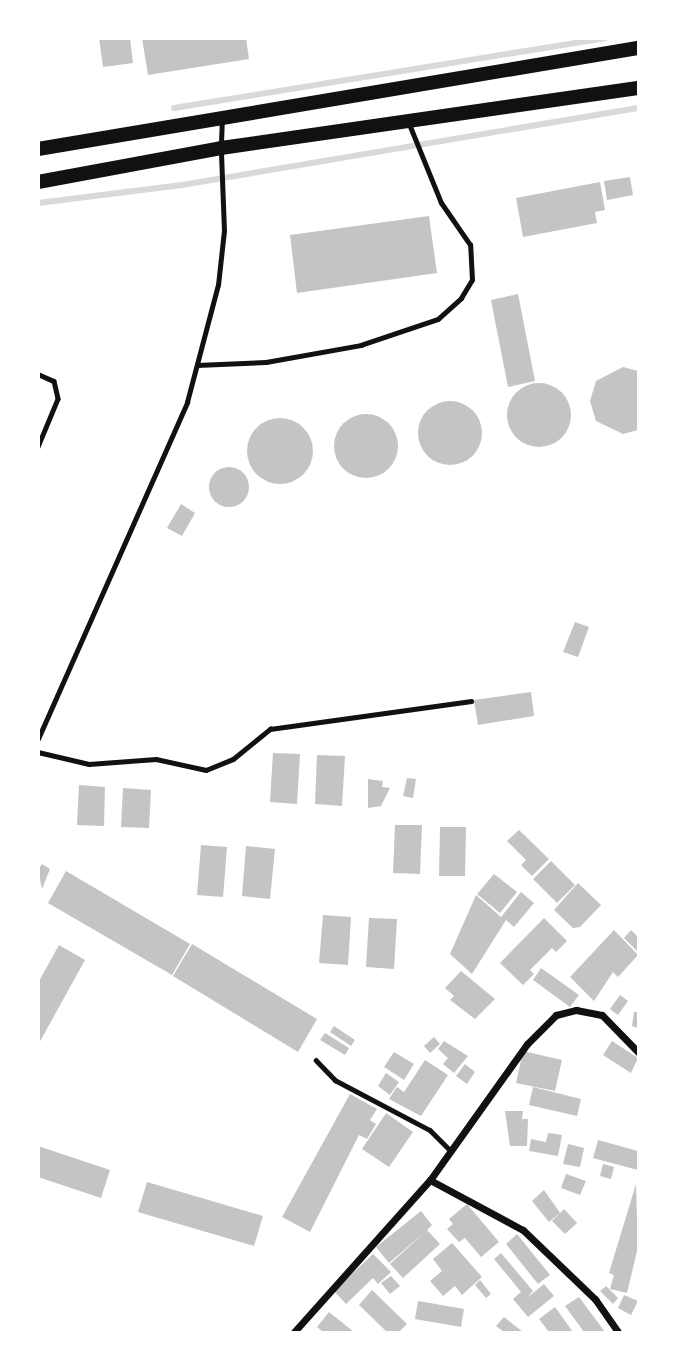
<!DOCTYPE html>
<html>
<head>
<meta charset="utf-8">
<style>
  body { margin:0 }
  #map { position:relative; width:677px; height:1371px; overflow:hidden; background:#fff; font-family:"Public Sans",sans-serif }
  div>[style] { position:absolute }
  .stream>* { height:6px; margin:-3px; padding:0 3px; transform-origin:3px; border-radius:3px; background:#d9d9d9 }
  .building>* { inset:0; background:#c4c4c4 }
  .round { border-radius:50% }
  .service>* { height:4.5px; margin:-2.25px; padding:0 2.25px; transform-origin:2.25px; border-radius:2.25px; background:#111 }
  .minor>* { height:7px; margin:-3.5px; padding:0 3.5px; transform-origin:3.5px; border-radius:3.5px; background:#111 }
  .secondary>* { height:14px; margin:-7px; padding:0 7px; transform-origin:7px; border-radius:7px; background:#111 }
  span { translate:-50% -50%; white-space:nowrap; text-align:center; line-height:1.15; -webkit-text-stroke:7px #fff; paint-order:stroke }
  .frame { position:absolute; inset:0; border:40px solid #fff; pointer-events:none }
</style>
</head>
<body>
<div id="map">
  <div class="stream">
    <div style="left:174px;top:108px;width:437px;rotate:-9.2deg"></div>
    <div style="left:38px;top:203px;width:145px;rotate:-7.1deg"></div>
    <div style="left:182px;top:185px;width:462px;rotate:-9.6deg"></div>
  </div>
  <div class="building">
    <div style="clip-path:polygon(99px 38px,130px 38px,133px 63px,103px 67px)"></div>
    <div style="clip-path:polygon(142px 38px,246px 38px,249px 59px,148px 75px)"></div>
    <div style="clip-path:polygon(630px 177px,633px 195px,607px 200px,604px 181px)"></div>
    <div style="clip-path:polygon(600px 182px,605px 210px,595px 212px,597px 223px,523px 237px,516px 198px)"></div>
    <div style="clip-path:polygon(429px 216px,437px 273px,297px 293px,290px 235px)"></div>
    <div style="clip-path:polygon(518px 294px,535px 381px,508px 387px,491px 300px)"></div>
    <div style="clip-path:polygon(623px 367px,638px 371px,638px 430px,623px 434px,596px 421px,590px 401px,596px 381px)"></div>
    <div class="round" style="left:507px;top:383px;width:64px;height:64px"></div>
    <div class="round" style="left:418px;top:401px;width:64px;height:64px"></div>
    <div class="round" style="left:334px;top:414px;width:64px;height:64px"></div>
    <div class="round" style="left:247px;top:418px;width:66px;height:66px"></div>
    <div class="round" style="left:209px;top:467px;width:40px;height:40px"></div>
    <div style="clip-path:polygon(181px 504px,195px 513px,182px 536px,167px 528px)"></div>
    <div style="clip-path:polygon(575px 622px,589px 627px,578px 657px,563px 652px)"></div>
    <div style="clip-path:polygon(531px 692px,534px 716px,478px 725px,474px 700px)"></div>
    <div style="clip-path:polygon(273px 753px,300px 754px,297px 804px,270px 802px)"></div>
    <div style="clip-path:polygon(317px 755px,345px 756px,342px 806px,315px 804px)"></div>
    <div style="clip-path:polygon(407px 778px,416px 779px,413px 798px,403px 796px)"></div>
    <div style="clip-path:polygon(368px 779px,383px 781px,382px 787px,390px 788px,381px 806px,368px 808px)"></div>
    <div style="clip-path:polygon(79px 785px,105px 787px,104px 826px,77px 825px)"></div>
    <div style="clip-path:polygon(123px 788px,151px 790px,149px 828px,121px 827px)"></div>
    <div style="clip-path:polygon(395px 825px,422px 825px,420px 874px,393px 873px)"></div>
    <div style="clip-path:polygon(440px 827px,466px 827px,465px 876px,439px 876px)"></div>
    <div style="clip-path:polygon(519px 830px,549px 859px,532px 876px,521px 865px,526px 860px,507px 841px)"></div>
    <div style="clip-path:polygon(201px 845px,227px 847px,223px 897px,197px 895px)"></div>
    <div style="clip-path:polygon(246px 846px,275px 849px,270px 899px,242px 896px)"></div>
    <div style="clip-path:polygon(551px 861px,575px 885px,557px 903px,533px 879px)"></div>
    <div style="clip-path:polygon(42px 864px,50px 869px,42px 889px,38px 870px)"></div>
    <div style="clip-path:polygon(66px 871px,190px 944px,172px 975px,48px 903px)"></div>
    <div style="clip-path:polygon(494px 874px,517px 892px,500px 913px,477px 894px)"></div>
    <div style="clip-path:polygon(578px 883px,601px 905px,580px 927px,573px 928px,554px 910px)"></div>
    <div style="clip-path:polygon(521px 892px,534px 903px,514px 927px,506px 920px,472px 974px,450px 954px,476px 895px,501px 917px)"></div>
    <div style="clip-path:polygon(323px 915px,351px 917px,348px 965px,319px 963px)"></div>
    <div style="clip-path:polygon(369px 918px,397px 919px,394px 969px,366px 967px)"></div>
    <div style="clip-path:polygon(544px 918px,567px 941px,556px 952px,552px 948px,530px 970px,534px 974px,523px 985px,500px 963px)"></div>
    <div style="clip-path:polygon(614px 930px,638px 955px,618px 977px,613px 972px,594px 1001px,570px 977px)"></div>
    <div style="clip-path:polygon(631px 930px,638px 937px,638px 952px,624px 938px)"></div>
    <div style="clip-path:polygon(192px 944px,317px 1019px,298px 1052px,173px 976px)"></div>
    <div style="clip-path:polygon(59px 945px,85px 960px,38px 1045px,38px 983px)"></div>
    <div style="clip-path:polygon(541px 968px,579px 995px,570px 1007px,533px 980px)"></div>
    <div style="clip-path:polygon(461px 971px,495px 999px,475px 1019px,450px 1000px,454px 996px,445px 988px)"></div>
    <div style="clip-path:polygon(620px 995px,628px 1001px,618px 1015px,610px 1009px)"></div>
    <div style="clip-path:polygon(634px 1012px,638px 1012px,638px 1028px,632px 1026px)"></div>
    <div style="clip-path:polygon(334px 1026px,355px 1040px,351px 1046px,330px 1032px)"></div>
    <div style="clip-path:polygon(325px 1033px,349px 1048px,345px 1055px,320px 1040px)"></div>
    <div style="clip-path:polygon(434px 1037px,440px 1044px,430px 1053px,424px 1046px)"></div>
    <div style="clip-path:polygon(444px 1041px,468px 1056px,454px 1073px,443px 1064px,448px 1058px,438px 1049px)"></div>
    <div style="clip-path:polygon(612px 1041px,638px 1058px,631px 1073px,603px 1055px)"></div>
    <div style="clip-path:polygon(523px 1051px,562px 1060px,555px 1091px,516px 1083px)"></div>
    <div style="clip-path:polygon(394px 1052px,414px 1064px,404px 1080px,384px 1067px)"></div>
    <div style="clip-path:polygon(425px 1060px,448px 1075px,421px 1116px,389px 1099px,397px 1087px,404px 1092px)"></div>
    <div style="clip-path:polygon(465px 1064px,475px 1072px,467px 1084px,456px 1076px)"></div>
    <div style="clip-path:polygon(386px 1073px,399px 1082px,390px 1095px,378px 1086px)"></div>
    <div style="clip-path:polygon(533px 1087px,581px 1099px,577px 1116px,529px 1105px)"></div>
    <div style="clip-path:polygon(350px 1094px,377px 1109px,370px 1120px,376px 1124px,367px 1139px,359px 1135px,310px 1232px,282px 1217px)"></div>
    <div style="clip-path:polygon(505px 1111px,523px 1111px,522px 1119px,528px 1119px,527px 1146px,510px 1146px)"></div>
    <div style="clip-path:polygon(386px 1113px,413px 1132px,389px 1167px,362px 1149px)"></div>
    <div style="clip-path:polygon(548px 1133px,562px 1135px,558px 1156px,529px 1151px,531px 1139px,546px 1142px)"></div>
    <div style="clip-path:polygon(598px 1140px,638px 1151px,638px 1170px,593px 1158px)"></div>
    <div style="clip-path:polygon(568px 1144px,584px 1148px,580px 1167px,563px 1164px)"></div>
    <div style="clip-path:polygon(38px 1146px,110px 1170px,101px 1198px,38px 1177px)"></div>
    <div style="clip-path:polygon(603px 1164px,614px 1167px,611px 1179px,600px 1176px)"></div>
    <div style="clip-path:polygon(566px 1174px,586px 1181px,580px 1195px,561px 1188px)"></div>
    <div style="clip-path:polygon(147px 1182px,263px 1216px,254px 1246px,138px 1212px)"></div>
    <div style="clip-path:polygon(636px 1184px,638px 1247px,627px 1293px,610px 1289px,614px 1275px,609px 1273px)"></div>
    <div style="clip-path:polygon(544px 1190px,560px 1213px,549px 1222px,532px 1201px)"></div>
    <div style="clip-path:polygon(467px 1204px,499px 1242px,481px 1257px,465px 1238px,459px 1242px,447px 1229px,453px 1224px,449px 1219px)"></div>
    <div style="clip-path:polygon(564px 1209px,577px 1223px,565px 1234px,552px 1221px)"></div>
    <div style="clip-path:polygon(421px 1211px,432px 1225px,427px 1230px,440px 1244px,403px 1278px,390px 1264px,425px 1232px,389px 1263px,376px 1247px)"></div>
    <div style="clip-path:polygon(517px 1234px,550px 1275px,538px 1284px,506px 1244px)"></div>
    <div style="clip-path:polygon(452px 1243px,482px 1277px,462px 1295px,455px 1286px,443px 1296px,430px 1281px,442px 1271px,433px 1259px)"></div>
    <div style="clip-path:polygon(501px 1253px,533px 1291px,527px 1298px,544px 1284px,554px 1296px,528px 1317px,513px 1299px,521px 1292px,494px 1259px)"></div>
    <div style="clip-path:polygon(373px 1254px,391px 1272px,378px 1284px,373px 1278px,346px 1304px,334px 1291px)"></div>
    <div style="clip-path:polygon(391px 1276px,400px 1286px,390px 1294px,381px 1283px)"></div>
    <div style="clip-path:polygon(480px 1280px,491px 1294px,486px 1298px,475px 1285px)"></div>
    <div style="clip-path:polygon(606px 1286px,618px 1298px,613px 1304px,600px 1291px)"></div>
    <div style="clip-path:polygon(372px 1290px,407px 1324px,399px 1332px,387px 1332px,359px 1305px)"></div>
    <div style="clip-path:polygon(624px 1295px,638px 1301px,631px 1315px,618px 1308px)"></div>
    <div style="clip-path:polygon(579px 1297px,605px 1332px,584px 1332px,565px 1306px)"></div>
    <div style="clip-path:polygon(418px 1301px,464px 1309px,461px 1327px,415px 1319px)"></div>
    <div style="clip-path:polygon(555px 1307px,573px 1332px,549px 1332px,539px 1319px)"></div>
    <div style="clip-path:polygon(329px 1312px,354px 1332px,323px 1332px,317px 1327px)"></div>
    <div style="clip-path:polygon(504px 1317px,523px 1332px,504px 1332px,496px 1326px)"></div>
  </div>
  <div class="service">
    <div style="left:221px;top:144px;width:23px;rotate:-88deg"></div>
    <div style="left:197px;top:365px;width:69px;rotate:-2.5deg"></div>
    <div style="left:266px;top:362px;width:97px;rotate:-10.1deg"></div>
    <div style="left:361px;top:345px;width:81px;rotate:-18.7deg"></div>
    <div style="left:438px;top:319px;width:31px;rotate:-42deg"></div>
    <div style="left:461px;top:298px;width:21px;rotate:-59deg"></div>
    <div style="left:472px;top:280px;width:35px;rotate:-93deg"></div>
    <div style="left:470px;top:245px;width:51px;rotate:-124.6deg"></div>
    <div style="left:441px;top:203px;width:85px;rotate:-112.1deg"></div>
    <div style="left:38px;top:374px;width:17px;rotate:24deg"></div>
    <div style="left:54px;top:381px;width:18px;rotate:77deg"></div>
    <div style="left:58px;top:399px;width:52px;rotate:112.6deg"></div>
    <div style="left:38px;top:739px;width:368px;rotate:-66.1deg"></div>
    <div style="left:187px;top:402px;width:121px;rotate:-75.2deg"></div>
    <div style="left:218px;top:285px;width:54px;rotate:-83.7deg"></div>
    <div style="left:224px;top:231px;width:79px;rotate:-92.2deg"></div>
    <div style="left:38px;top:752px;width:52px;rotate:13.2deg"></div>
    <div style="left:89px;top:764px;width:67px;rotate:-4.3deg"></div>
    <div style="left:156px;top:759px;width:51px;rotate:12.4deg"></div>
    <div style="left:206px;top:770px;width:29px;rotate:-22deg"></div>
    <div style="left:233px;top:759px;width:48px;rotate:-39deg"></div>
    <div style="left:270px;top:729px;width:203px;rotate:-7.9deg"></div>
    <div style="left:316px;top:1060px;width:28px;rotate:46deg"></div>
    <div style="left:335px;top:1080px;width:107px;rotate:27.8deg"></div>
    <div style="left:430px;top:1130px;width:30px;rotate:45deg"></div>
  </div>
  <div class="minor">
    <div style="left:430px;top:1180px;width:106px;rotate:28.3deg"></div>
    <div style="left:523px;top:1230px;width:100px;rotate:43.8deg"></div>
    <div style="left:595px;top:1299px;width:40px;rotate:55.1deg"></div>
    <div style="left:294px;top:1332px;width:204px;rotate:-48.2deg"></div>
    <div style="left:430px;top:1180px;width:167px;rotate:-54.5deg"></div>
    <div style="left:527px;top:1044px;width:41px;rotate:-45deg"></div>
    <div style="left:556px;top:1015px;width:21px;rotate:-14deg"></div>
    <div style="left:576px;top:1010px;width:26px;rotate:11deg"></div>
    <div style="left:602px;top:1015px;width:52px;rotate:45.8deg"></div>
  </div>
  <div class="secondary">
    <div style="left:38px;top:149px;width:608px;rotate:-9.56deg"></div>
    <div style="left:38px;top:182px;width:186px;rotate:-10.5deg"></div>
    <div style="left:221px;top:148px;width:421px;rotate:-8.2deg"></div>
  </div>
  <div class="frame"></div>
</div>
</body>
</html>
